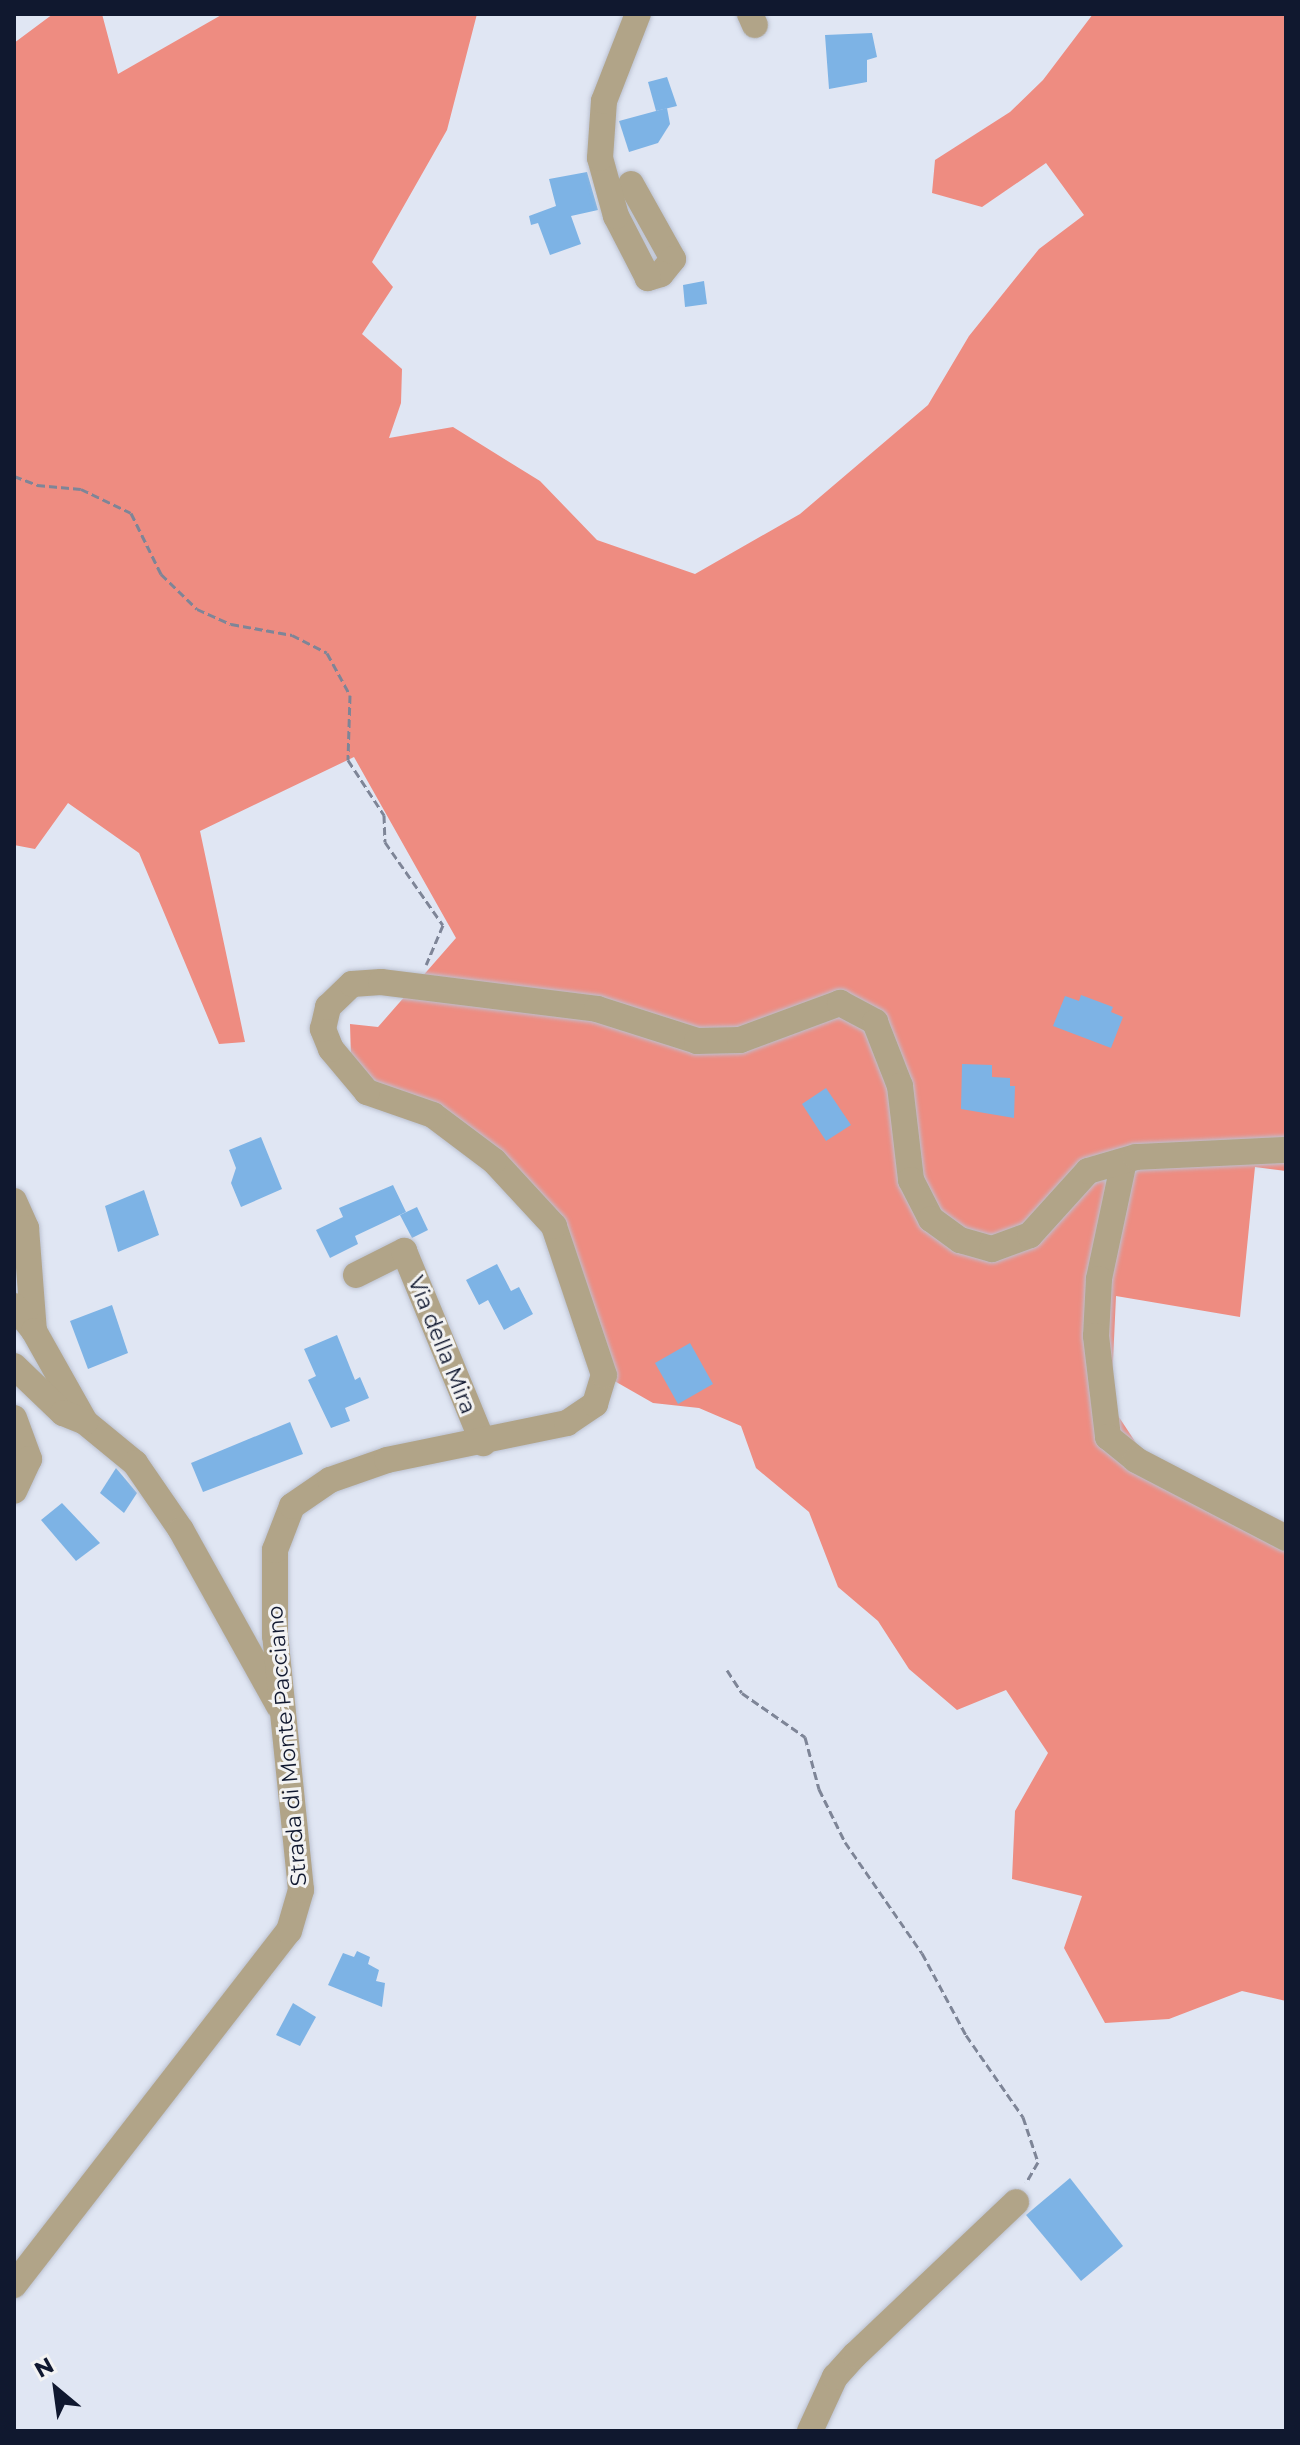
<!DOCTYPE html>
<html>
<head>
<meta charset="utf-8">
<style>
  body { margin:0 }
  #map { position:relative; width:1300px; height:2445px; overflow:hidden; background:#e0e6f3; font-family:Montserrat,sans-serif }
  div>[style] { position:absolute }
  .forest>* { inset:0; background:#ee8c81 }
  .building>* { inset:0; background:#7db3e5 }
  .path>* { height:3px; margin-top:-1.5px; transform-origin:0; background:repeating-linear-gradient(90deg,#7e8597 0 8px,transparent 0 12px) }
  .roads { filter:drop-shadow(0 0 2px #bbc1d0) drop-shadow(0 0 2px #bbc1d0) }
  .minor>* { height:26px; margin:-13px; padding:0 13px; transform-origin:13px; border-radius:13px; background:#b1a488 }
  span { translate:-50% -50%; white-space:nowrap; text-align:center; line-height:1.15; -webkit-text-stroke:6px #f3f3f3; paint-order:stroke }
  .street-label { font-size:22px; color:#10182f }
  .frame { position:absolute; inset:0; border:16px solid #10182f; pointer-events:none }
  .north { position:absolute; left:16px; top:2349px; width:80px; height:80px; -webkit-text-stroke:6px #f3f3f3; paint-order:stroke; rotate:331deg; font-size:22px; font-weight:700; line-height:32px; text-align:center; color:#10182f }
  .north::after { content:''; display:block; margin:auto; width:28px; height:36px; background:#10182f; clip-path:polygon(50% 0,100% 100%,50% 72%,0 100%) }
</style>
</head>
<body>
<div id="map">
  <div class="forest">
    <div style="clip-path:polygon(53px 14px,102px 14px,118px 74px,223px 14px,477px 14px,447px 130px,372px 262px,393px 287px,362px 334px,402px 369px,401px 403px,389px 438px,453px 427px,540px 481px,597px 540px,695px 574px,800px 514px,928px 405px,969px 336px,1039px 249px,1084px 215px,1046px 163px,982px 207px,932px 193px,935px 160px,1010px 112px,1043px 80px,1093px 14px,1286px 14px,1286px 1171px,1255px 1167px,1240px 1317px,1116px 1296px,1111px 1405px,1142px 1452px,1286px 1523px,1286px 2001px,1242px 1991px,1169px 2019px,1105px 2023px,1064px 1948px,1082px 1896px,1012px 1879px,1015px 1811px,1048px 1753px,1006px 1690px,957px 1710px,909px 1669px,878px 1621px,838px 1587px,809px 1512px,756px 1468px,741px 1426px,699px 1408px,653px 1403px,604px 1375px,554px 1226px,494px 1161px,367px 1092px,351px 1059px,350px 1024px,378px 1027px,456px 938px,354px 757px,200px 831px,245px 1042px,219px 1044px,139px 853px,68px 803px,35px 849px,14px 845px,14px 43px)"></div>
  </div>
  <div class="building">
    <div style="clip-path:polygon(872px 33px,877px 57px,867px 60px,867px 82px,829px 89px,825px 35px)"></div>
    <div style="clip-path:polygon(667px 77px,677px 106px,656px 111px,648px 82px)"></div>
    <div style="clip-path:polygon(667px 108px,670px 124px,658px 143px,629px 152px,619px 121px)"></div>
    <div style="clip-path:polygon(587px 172px,598px 210px,571px 216px,581px 244px,550px 255px,538px 223px,531px 225px,529px 216px,556px 206px,549px 179px)"></div>
    <div style="clip-path:polygon(704px 281px,707px 304px,685px 307px,683px 285px)"></div>
    <div style="clip-path:polygon(1081px 995px,1113px 1007px,1111px 1012px,1123px 1017px,1111px 1048px,1053px 1026px,1065px 996px,1079px 1001px)"></div>
    <div style="clip-path:polygon(962px 1064px,992px 1065px,992px 1077px,1010px 1078px,1010px 1086px,1015px 1086px,1014px 1118px,961px 1109px)"></div>
    <div style="clip-path:polygon(826px 1088px,851px 1125px,826px 1141px,802px 1104px)"></div>
    <div style="clip-path:polygon(261px 1137px,282px 1189px,241px 1207px,231px 1183px,236px 1168px,229px 1150px)"></div>
    <div style="clip-path:polygon(393px 1185px,406px 1212px,355px 1236px,358px 1244px,330px 1258px,316px 1230px,343px 1217px,339px 1208px)"></div>
    <div style="clip-path:polygon(144px 1190px,159px 1235px,118px 1252px,105px 1206px)"></div>
    <div style="clip-path:polygon(417px 1207px,428px 1230px,412px 1238px,400px 1215px)"></div>
    <div style="clip-path:polygon(497px 1264px,511px 1291px,519px 1287px,533px 1314px,504px 1330px,488px 1300px,479px 1305px,466px 1280px)"></div>
    <div style="clip-path:polygon(112px 1305px,128px 1353px,88px 1369px,70px 1321px)"></div>
    <div style="clip-path:polygon(337px 1335px,355px 1380px,360px 1377px,369px 1398px,345px 1408px,350px 1421px,331px 1428px,308px 1380px,316px 1376px,304px 1349px)"></div>
    <div style="clip-path:polygon(690px 1343px,713px 1384px,678px 1404px,655px 1363px)"></div>
    <div style="clip-path:polygon(290px 1422px,303px 1454px,203px 1492px,191px 1463px)"></div>
    <div style="clip-path:polygon(116px 1468px,137px 1493px,124px 1513px,100px 1493px)"></div>
    <div style="clip-path:polygon(62px 1503px,100px 1543px,76px 1561px,41px 1520px)"></div>
    <div style="clip-path:polygon(357px 1951px,370px 1957px,368px 1964px,379px 1970px,376px 1981px,385px 1983px,382px 2007px,328px 1985px,343px 1953px,354px 1957px)"></div>
    <div style="clip-path:polygon(293px 2003px,316px 2017px,300px 2046px,276px 2035px)"></div>
    <div style="clip-path:polygon(1070px 2178px,1123px 2246px,1081px 2281px,1026px 2215px)"></div>
  </div>
  <div class="path">
    <div style="left:14px;top:476px;width:25px;rotate:21deg"></div>
    <div style="left:37px;top:485px;width:44px;rotate:5.2deg"></div>
    <div style="left:81px;top:489px;width:55px;rotate:25.6deg"></div>
    <div style="left:131px;top:513px;width:68px;rotate:63.8deg"></div>
    <div style="left:161px;top:574px;width:50px;rotate:44.2deg"></div>
    <div style="left:197px;top:609px;width:37px;rotate:24deg"></div>
    <div style="left:231px;top:624px;width:62px;rotate:10.2deg"></div>
    <div style="left:292px;top:635px;width:39px;rotate:27deg"></div>
    <div style="left:327px;top:653px;width:48px;rotate:61.3deg"></div>
    <div style="left:350px;top:695px;width:65px;rotate:91.8deg"></div>
    <div style="left:348px;top:760px;width:66px;rotate:56.8deg"></div>
    <div style="left:384px;top:815px;width:27px;rotate:88deg"></div>
    <div style="left:385px;top:842px;width:101px;rotate:55.1deg"></div>
    <div style="left:443px;top:925px;width:43px;rotate:113deg"></div>
    <div style="left:727px;top:1670px;width:27px;rotate:57deg"></div>
    <div style="left:742px;top:1693px;width:77px;rotate:34.9deg"></div>
    <div style="left:805px;top:1737px;width:54px;rotate:74.9deg"></div>
    <div style="left:819px;top:1789px;width:59px;rotate:63.9deg"></div>
    <div style="left:845px;top:1842px;width:135px;rotate:55.3deg"></div>
    <div style="left:922px;top:1953px;width:93px;rotate:61.8deg"></div>
    <div style="left:966px;top:2035px;width:100px;rotate:55.2deg"></div>
    <div style="left:1023px;top:2117px;width:47px;rotate:71.6deg"></div>
    <div style="left:1038px;top:2162px;width:24px;rotate:120deg"></div>
  </div>
  <div class="roads">
    <div class="minor">
      <div style="left:750px;top:14px;width:12px;rotate:66deg"></div>
      <div style="left:631px;top:184px;width:86px;rotate:60.8deg"></div>
      <div style="left:673px;top:259px;width:19px;rotate:129deg"></div>
      <div style="left:661px;top:274px;width:14px;rotate:163deg"></div>
      <div style="left:648px;top:278px;width:70px;rotate:-117.3deg"></div>
      <div style="left:616px;top:216px;width:60px;rotate:-105.4deg"></div>
      <div style="left:600px;top:158px;width:57px;rotate:-86deg"></div>
      <div style="left:604px;top:101px;width:93px;rotate:-68.7deg"></div>
      <div style="left:1124px;top:1161px;width:121px;rotate:102deg"></div>
      <div style="left:1099px;top:1279px;width:57px;rotate:93deg"></div>
      <div style="left:1096px;top:1336px;width:102px;rotate:83.2deg"></div>
      <div style="left:1108px;top:1437px;width:36px;rotate:39deg"></div>
      <div style="left:1136px;top:1460px;width:169px;rotate:27.5deg"></div>
      <div style="left:14px;top:1201px;width:30px;rotate:66deg"></div>
      <div style="left:26px;top:1228px;width:103px;rotate:85.6deg"></div>
      <div style="left:356px;top:1275px;width:54px;rotate:-26.6deg"></div>
      <div style="left:404px;top:1251px;width:208px;rotate:67.6deg"></div>
      <div style="left:14px;top:1306px;width:32px;rotate:51deg"></div>
      <div style="left:34px;top:1331px;width:104px;rotate:60.7deg"></div>
      <div style="left:85px;top:1422px;width:65px;rotate:39.4deg"></div>
      <div style="left:135px;top:1463px;width:81px;rotate:55.5deg"></div>
      <div style="left:181px;top:1530px;width:201px;rotate:60.9deg"></div>
      <div style="left:14px;top:1366px;width:68px;rotate:43.8deg"></div>
      <div style="left:63px;top:1413px;width:24px;rotate:22deg"></div>
      <div style="left:14px;top:1418px;width:44px;rotate:69.9deg"></div>
      <div style="left:29px;top:1459px;width:35px;rotate:115deg"></div>
      <div style="left:14px;top:2285px;width:448px;rotate:-52.2deg"></div>
      <div style="left:289px;top:1931px;width:43px;rotate:-73.7deg"></div>
      <div style="left:301px;top:1890px;width:255px;rotate:-95.8deg"></div>
      <div style="left:275px;top:1636px;width:86px;rotate:-90deg"></div>
      <div style="left:275px;top:1550px;width:47px;rotate:-68.9deg"></div>
      <div style="left:292px;top:1506px;width:46px;rotate:-34.4deg"></div>
      <div style="left:330px;top:1480px;width:60px;rotate:-19.3deg"></div>
      <div style="left:387px;top:1460px;width:184px;rotate:-11.6deg"></div>
      <div style="left:567px;top:1423px;width:34px;rotate:-34deg"></div>
      <div style="left:595px;top:1404px;width:30px;rotate:-73deg"></div>
      <div style="left:604px;top:1375px;width:157px;rotate:-108.6deg"></div>
      <div style="left:554px;top:1226px;width:88px;rotate:-132.7deg"></div>
      <div style="left:494px;top:1161px;width:76px;rotate:-143deg"></div>
      <div style="left:433px;top:1115px;width:70px;rotate:-160.8deg"></div>
      <div style="left:367px;top:1092px;width:56px;rotate:-129.9deg"></div>
      <div style="left:331px;top:1049px;width:22px;rotate:-112deg"></div>
      <div style="left:323px;top:1029px;width:23px;rotate:-77deg"></div>
      <div style="left:328px;top:1007px;width:33px;rotate:-44deg"></div>
      <div style="left:352px;top:984px;width:29px;rotate:-4deg"></div>
      <div style="left:381px;top:982px;width:218px;rotate:7.1deg"></div>
      <div style="left:597px;top:1009px;width:105px;rotate:17.7deg"></div>
      <div style="left:697px;top:1041px;width:43px;rotate:-1.3deg"></div>
      <div style="left:740px;top:1040px;width:107px;rotate:-20.3deg"></div>
      <div style="left:840px;top:1003px;width:40px;rotate:28deg"></div>
      <div style="left:875px;top:1022px;width:69px;rotate:68.7deg"></div>
      <div style="left:900px;top:1086px;width:95px;rotate:83.3deg"></div>
      <div style="left:911px;top:1180px;width:44px;rotate:62.9deg"></div>
      <div style="left:931px;top:1219px;width:36px;rotate:36deg"></div>
      <div style="left:960px;top:1240px;width:33px;rotate:16deg"></div>
      <div style="left:992px;top:1249px;width:40px;rotate:-20.2deg"></div>
      <div style="left:1030px;top:1235px;width:86px;rotate:-47.8deg"></div>
      <div style="left:1088px;top:1171px;width:50px;rotate:-16.3deg"></div>
      <div style="left:1136px;top:1157px;width:150px;rotate:-2.7deg"></div>
      <div style="left:810px;top:2431px;width:60px;rotate:-65.2deg"></div>
      <div style="left:835px;top:2377px;width:30px;rotate:-48deg"></div>
      <div style="left:855px;top:2355px;width:222px;rotate:-43.5deg"></div>
    </div>
  </div>
  <div class="street-label">
    <span style="left:442px;top:1345px;rotate:68deg">Via della Mira</span>
    <span style="left:287px;top:1746px;rotate:-95deg">Strada di Monte Pacciano</span>
  </div>
  <div class="frame"></div>
  <div class="north">N</div>
</div>
</body>
</html>
